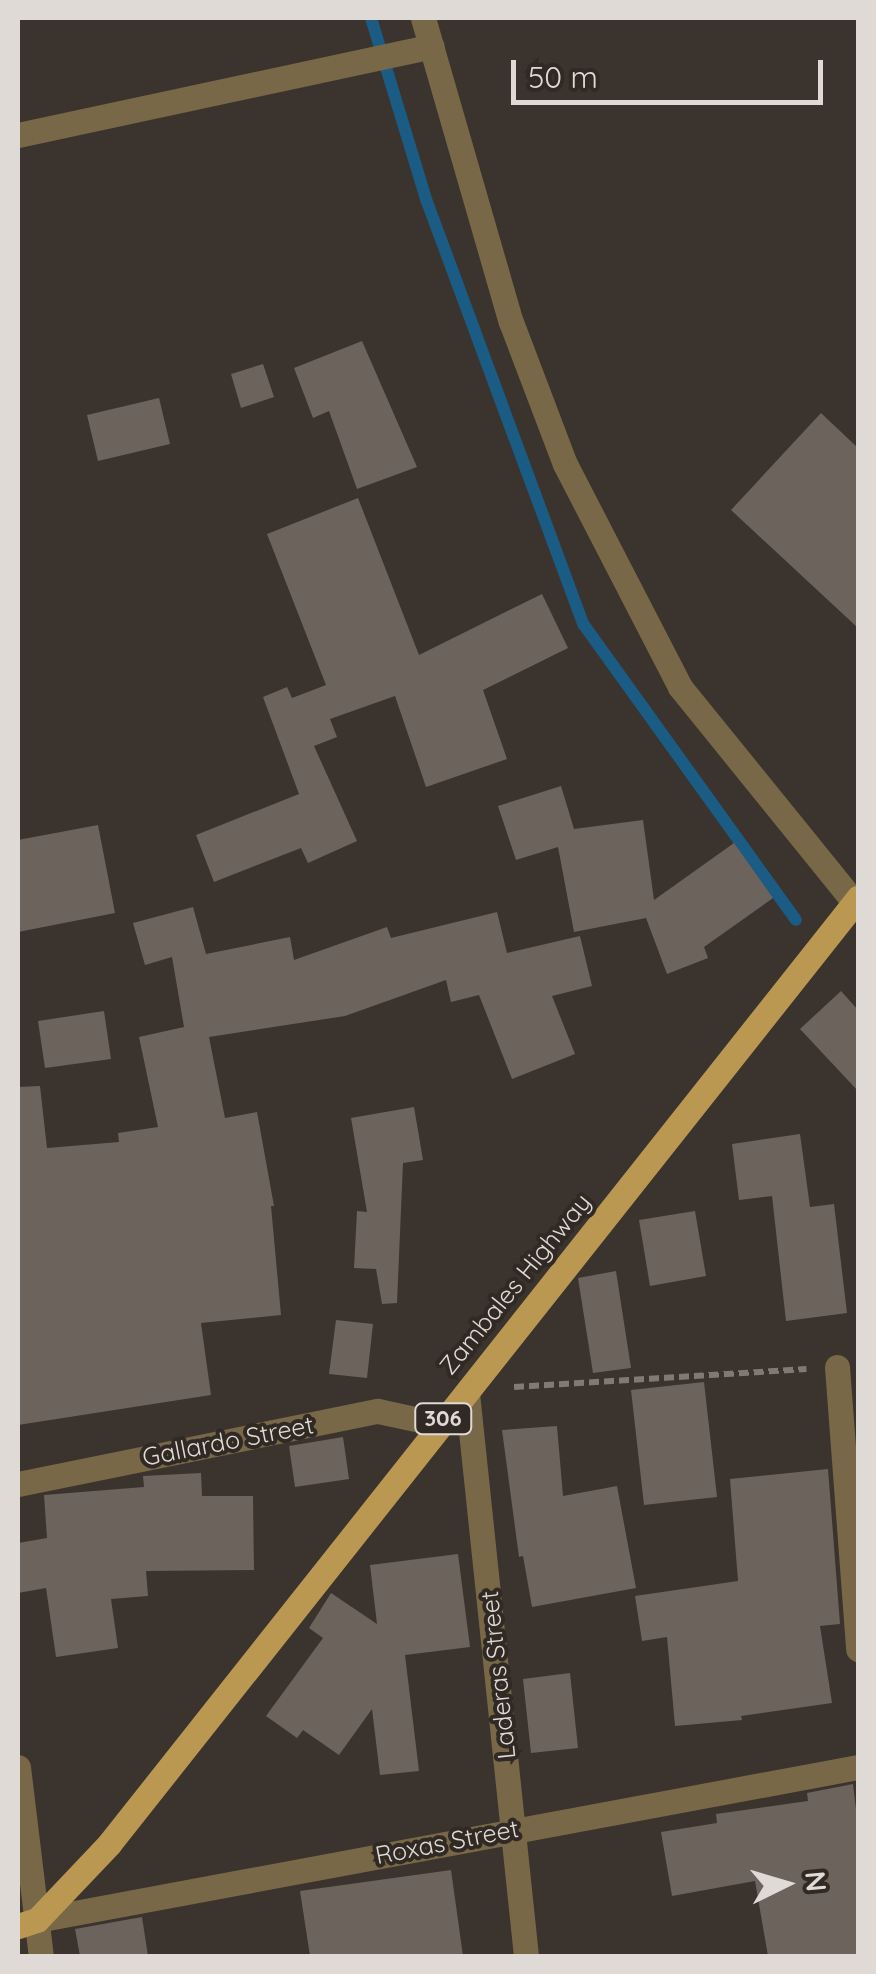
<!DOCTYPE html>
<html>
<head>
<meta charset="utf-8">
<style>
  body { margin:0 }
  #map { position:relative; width:876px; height:1974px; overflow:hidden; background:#3b332d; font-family:Quicksand,sans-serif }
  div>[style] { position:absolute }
  .stream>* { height:12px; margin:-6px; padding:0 6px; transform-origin:6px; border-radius:6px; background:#1b5c85 }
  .building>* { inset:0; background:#6d635d }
  .path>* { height:6px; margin-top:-3px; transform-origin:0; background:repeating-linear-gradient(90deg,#807974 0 10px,transparent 0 15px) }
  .street>* { height:25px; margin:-12.5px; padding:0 12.5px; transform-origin:12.5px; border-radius:12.5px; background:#786847 }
  .primary>* { height:25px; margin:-12.5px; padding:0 12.5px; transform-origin:12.5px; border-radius:12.5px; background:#bb9852 }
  span { translate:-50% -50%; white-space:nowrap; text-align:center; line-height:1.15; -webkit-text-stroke:8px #312923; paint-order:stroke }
  .shield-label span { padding:2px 8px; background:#312923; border:2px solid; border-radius:8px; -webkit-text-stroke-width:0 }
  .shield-label { font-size:22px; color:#dfdad6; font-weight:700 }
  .street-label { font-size:25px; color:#dfdad6 }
  .frame { position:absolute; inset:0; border:20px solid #dfdad6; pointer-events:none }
  .north { position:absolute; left:736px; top:1834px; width:100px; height:100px; -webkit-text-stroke:8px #312923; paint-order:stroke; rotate:85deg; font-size:28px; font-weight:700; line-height:40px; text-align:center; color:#dfdad6 }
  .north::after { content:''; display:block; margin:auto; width:35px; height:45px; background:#dfdad6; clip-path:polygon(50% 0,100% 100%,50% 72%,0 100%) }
  .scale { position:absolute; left:511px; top:60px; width:312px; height:45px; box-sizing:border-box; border:5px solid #dfdad6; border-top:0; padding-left:12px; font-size:30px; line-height:35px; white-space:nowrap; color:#dfdad6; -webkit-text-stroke:8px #312923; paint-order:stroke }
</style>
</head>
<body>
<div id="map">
  <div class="stream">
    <div style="left:371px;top:18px;width:189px;rotate:73.1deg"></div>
    <div style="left:426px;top:199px;width:454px;rotate:69.7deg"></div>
    <div style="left:584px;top:625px;width:363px;rotate:54.3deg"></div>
  </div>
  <div class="building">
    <div style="clip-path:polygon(362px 341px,417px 467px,357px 489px,329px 411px,313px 418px,294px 368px)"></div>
    <div style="clip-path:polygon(263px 364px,274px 397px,241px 408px,231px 374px)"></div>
    <div style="clip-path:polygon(159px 398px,170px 444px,98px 461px,87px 415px)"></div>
    <div style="clip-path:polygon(821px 413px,858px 448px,858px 628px,731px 510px)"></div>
    <div style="clip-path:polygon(358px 498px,419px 655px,542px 594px,568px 648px,483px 690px,507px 759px,426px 787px,395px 696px,330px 719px,337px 737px,314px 746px,357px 841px,308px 863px,301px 848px,214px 882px,196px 835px,299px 794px,263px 697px,287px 687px,292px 698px,326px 685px,267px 534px)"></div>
    <div style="clip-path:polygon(561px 786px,574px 829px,643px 820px,654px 900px,734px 843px,773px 898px,704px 947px,708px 958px,667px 974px,646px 918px,574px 932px,558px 847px,516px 860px,498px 806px)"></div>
    <div style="clip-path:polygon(98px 825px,115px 913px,18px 932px,18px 840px)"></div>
    <div style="clip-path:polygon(193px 907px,206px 954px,290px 937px,294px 960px,387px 927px,391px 938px,497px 912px,507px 953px,580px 936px,592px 986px,552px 996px,575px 1054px,512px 1079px,479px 995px,451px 1002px,446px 980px,345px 1016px,209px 1037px,225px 1118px,257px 1112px,274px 1206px,271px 1206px,281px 1315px,201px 1323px,211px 1395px,18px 1425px,18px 1087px,40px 1086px,47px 1148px,119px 1142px,118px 1133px,158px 1127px,139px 1037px,184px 1027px,172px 957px,145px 965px,133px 923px)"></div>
    <div style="clip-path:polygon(841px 991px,858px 1010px,858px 1091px,800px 1029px)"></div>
    <div style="clip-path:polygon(104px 1011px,111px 1059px,45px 1068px,38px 1021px)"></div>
    <div style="clip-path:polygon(414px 1107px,423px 1160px,403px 1163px,397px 1303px,382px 1304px,376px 1269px,354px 1268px,357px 1211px,367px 1212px,351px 1118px)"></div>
    <div style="clip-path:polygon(800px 1134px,810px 1207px,834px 1204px,847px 1313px,786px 1321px,772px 1196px,739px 1200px,732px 1144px)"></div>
    <div style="clip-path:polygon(695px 1211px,706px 1276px,650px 1286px,639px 1220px)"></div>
    <div style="clip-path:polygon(616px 1271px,631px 1368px,593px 1373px,578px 1278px)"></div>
    <div style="clip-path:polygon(336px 1320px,373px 1324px,367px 1378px,329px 1374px)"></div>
    <div style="clip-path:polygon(704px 1382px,717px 1497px,644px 1505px,631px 1390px)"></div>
    <div style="clip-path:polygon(557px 1426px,563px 1496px,617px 1486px,636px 1588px,532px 1607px,523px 1556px,519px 1557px,502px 1430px)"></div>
    <div style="clip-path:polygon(343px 1437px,349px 1479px,295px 1487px,289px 1446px)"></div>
    <div style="clip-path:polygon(828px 1469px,840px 1624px,820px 1626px,832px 1703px,741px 1716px,742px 1720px,675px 1726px,667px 1637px,642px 1641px,635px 1596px,738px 1581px,730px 1479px)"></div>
    <div style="clip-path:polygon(201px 1473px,202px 1496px,253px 1496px,254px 1570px,146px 1571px,148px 1596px,111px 1599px,118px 1648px,56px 1657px,46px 1588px,18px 1593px,18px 1543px,47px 1538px,44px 1495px,144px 1487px,143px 1476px)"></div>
    <div style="clip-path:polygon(458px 1554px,470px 1647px,405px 1655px,419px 1771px,380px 1775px,372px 1709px,339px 1755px,303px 1730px,297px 1738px,266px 1716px,323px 1638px,309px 1628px,331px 1593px,377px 1624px,370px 1565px)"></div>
    <div style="clip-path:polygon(570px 1673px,578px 1748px,531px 1753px,523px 1679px)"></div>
    <div style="clip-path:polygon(853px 1784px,858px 1826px,858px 1956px,768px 1956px,755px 1881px,672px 1896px,661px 1832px,717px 1823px,716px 1814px,808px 1801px,807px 1793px)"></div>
    <div style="clip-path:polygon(451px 1870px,463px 1956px,310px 1956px,300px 1891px)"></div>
    <div style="clip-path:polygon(142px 1917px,148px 1956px,80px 1956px,75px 1929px)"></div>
  </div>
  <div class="path">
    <div style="left:514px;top:1387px;width:293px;rotate:-3.5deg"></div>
  </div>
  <div class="street">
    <div style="left:423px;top:18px;width:316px;rotate:73.9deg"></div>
    <div style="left:511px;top:322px;width:152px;rotate:69.2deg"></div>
    <div style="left:565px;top:464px;width:251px;rotate:62.7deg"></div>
    <div style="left:680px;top:687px;width:278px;rotate:51deg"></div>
    <div style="left:18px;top:135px;width:423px;rotate:-12.1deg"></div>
    <div style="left:837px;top:1367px;width:283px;rotate:85.7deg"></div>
    <div style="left:467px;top:1393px;width:566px;rotate:84.02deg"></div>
    <div style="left:18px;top:1484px;width:367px;rotate:-11.5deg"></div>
    <div style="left:378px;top:1411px;width:61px;rotate:12.2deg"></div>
    <div style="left:18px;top:1767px;width:190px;rotate:83.1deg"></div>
    <div style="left:37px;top:1920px;width:835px;rotate:-10.56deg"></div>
  </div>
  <div class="primary">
    <div style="left:18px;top:1926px;width:20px;rotate:-18deg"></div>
    <div style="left:37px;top:1920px;width:105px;rotate:-46.5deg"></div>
    <div style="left:109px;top:1844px;width:1207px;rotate:-51.63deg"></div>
  </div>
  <div class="shield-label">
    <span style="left:443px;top:1419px">306</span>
  </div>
  <div class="street-label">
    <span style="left:515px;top:1284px;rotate:-51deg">Zambales Highway</span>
    <span style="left:228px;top:1441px;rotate:-11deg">Gallardo Street</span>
    <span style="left:498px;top:1675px;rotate:-96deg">Laderas Street</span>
    <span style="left:447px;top:1842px;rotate:-11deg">Roxas Street</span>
  </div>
  <div class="frame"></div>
  <div class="north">N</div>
  <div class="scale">50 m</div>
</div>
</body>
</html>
